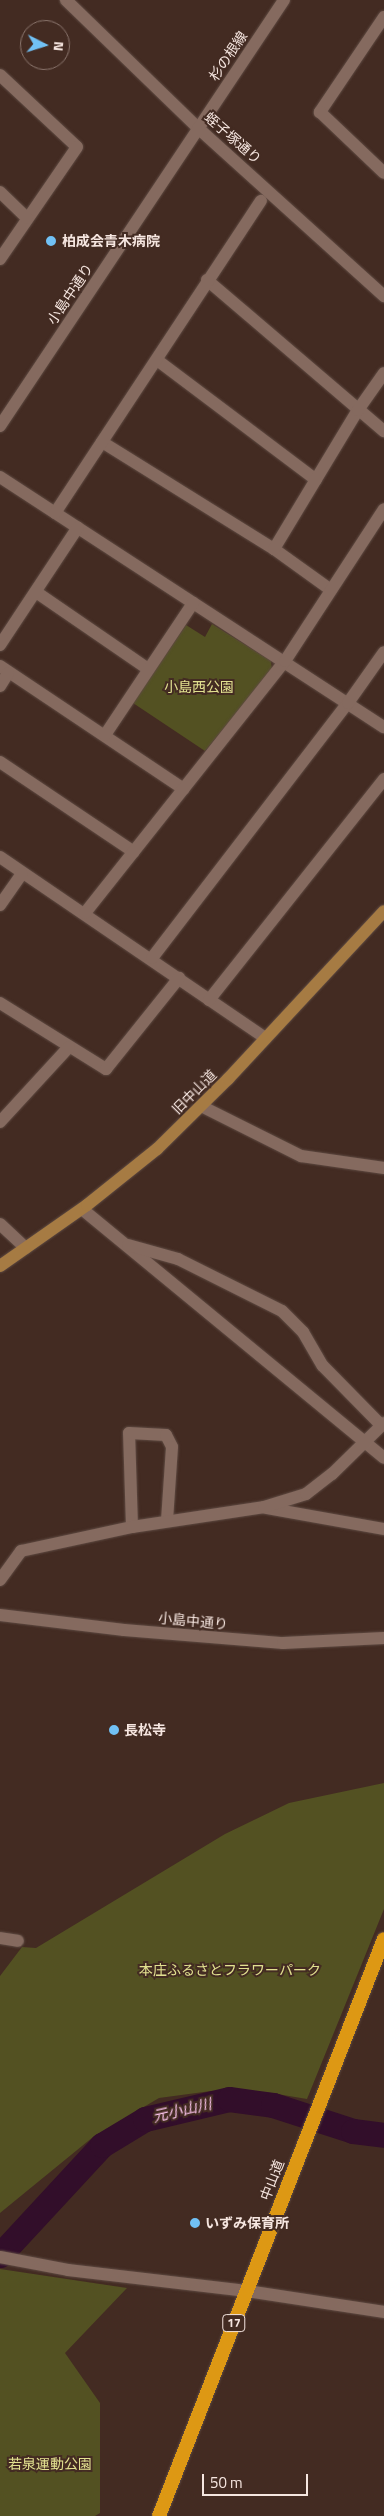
<!DOCTYPE html>
<html>
<head>
<meta charset="utf-8">
<style>
  body { margin:0 }
  #map { position:relative; width:384px; height:2516px; overflow:hidden; background:#432b22; font-family:"Titillium Web","Noto Sans JP",sans-serif }
  div>[style] { position:absolute }
  .green>* { inset:0; background:#535122 }
  .river>* { height:25px; margin:-12.5px; padding:0 12.5px; transform-origin:12.5px; border-radius:12.5px; background:#320e2a }
  .roads { filter:drop-shadow(0 0 1px #5e4a42) drop-shadow(0 0 1px #5e4a42) }
  .minor>* { height:12px; margin:-6px; padding:0 6px; transform-origin:6px; border-radius:6px; background:#856a5f }
  .tertiary>* { height:12px; margin:-6px; padding:0 6px; transform-origin:6px; border-radius:6px; background:#856a5f }
  .secondary>* { height:12px; margin:-6px; padding:0 6px; transform-origin:6px; border-radius:6px; background:#a67b43 }
  .trunk>* { height:14px; margin:-7px; padding:0 7px; transform-origin:7px; border-radius:7px; background:#dd9814 }
  .dots>* { width:14px; height:14px; translate:-50% -50%; box-sizing:border-box; border:2px solid #432b22; border-radius:50% }
  span { translate:-50% -50%; white-space:nowrap; text-align:center; line-height:1.15; -webkit-text-stroke:4px #432b22; paint-order:stroke }
  .shield-label span { padding:1px 4px; background:#432b22; border:1px solid; border-radius:4px; -webkit-text-stroke-width:0 }
  .shield-label { font-size:12px; color:#f6e6e0; font-weight:700 }
  .street-label { font-size:14px; color:#f6e6e0 }
  .poi-label { font-size:14px; color:#f6e6e0; font-weight:700 }
  .left { translate:0 -50%; text-align:left }
  .park-label { font-size:14px; color:#e2e190 }
  .water-label { font-size:15px; color:#fac3eb; font-style:italic }
  .north { position:absolute; left:20px; top:20px; width:50px; height:50px; box-sizing:border-box; background:#432b22; border:1px solid #8b766e; border-radius:50%; rotate:95deg; font-size:14px; font-weight:700; line-height:20px; text-align:center; color:#f6e6e0 }
  .north::after { content:''; display:block; margin:auto; width:18px; height:22px; background:#71c1f5; clip-path:polygon(50% 0,100% 100%,50% 72%,0 100%) }
  .scale { position:absolute; left:202px; top:2474px; width:106px; height:22px; box-sizing:border-box; border:2px solid #f6e6e0; border-top:0; padding-left:6px; font-size:15px; line-height:18px; white-space:nowrap; color:#f6e6e0; -webkit-text-stroke:4px #432b22; paint-order:stroke }
</style>
</head>
<body>
<div id="map">
  <div class="green">
    <div style="clip-path:polygon(212px 624px,271px 661px,272px 670px,205px 751px,133px 703px,186px 625px,205px 637px)"></div>
    <div style="clip-path:polygon(384px 1783px,384px 1909px,307px 2099px,271px 2093px,211px 2091px,159px 2098px,93px 2137px,0 2213px,0 1976px,22px 1947px,36px 1948px,225px 1834px,289px 1803px)"></div>
    <div style="clip-path:polygon(0 2269px,127px 2288px,65px 2353px,100px 2403px,100px 2513px,95px 2516px,0 2516px)"></div>
  </div>
  <div class="river">
    <div style="left:0;top:2255px;width:150px;rotate:-47.2deg"></div>
    <div style="left:102px;top:2145px;width:50px;rotate:-31.2deg"></div>
    <div style="left:145px;top:2119px;width:86px;rotate:-13.4deg"></div>
    <div style="left:229px;top:2099px;width:44px;rotate:7.8deg"></div>
    <div style="left:273px;top:2105px;width:84px;rotate:18deg"></div>
    <div style="left:353px;top:2131px;width:31px;rotate:7deg"></div>
  </div>
  <div class="roads">
    <div class="minor">
      <div style="left:384px;top:17px;width:115px;rotate:124deg"></div>
      <div style="left:320px;top:112px;width:88px;rotate:43.6deg"></div>
      <div style="left:0;top:75px;width:105px;rotate:43.1deg"></div>
      <div style="left:77px;top:147px;width:136px;rotate:124.5deg"></div>
      <div style="left:0;top:192px;width:37px;rotate:44deg"></div>
      <div style="left:207px;top:280px;width:233px;rotate:40.5deg"></div>
      <div style="left:157px;top:360px;width:199px;rotate:37deg"></div>
      <div style="left:102px;top:442px;width:203px;rotate:31.9deg"></div>
      <div style="left:274px;top:549px;width:70px;rotate:35.7deg"></div>
      <div style="left:0;top:477px;width:458px;rotate:33.1deg"></div>
      <div style="left:55px;top:513px;width:374px;rotate:-56.6deg"></div>
      <div style="left:274px;top:549px;width:162px;rotate:-58.9deg"></div>
      <div style="left:358px;top:410px;width:45px;rotate:-54.9deg"></div>
      <div style="left:36px;top:592px;width:136px;rotate:34.5deg"></div>
      <div style="left:0;top:645px;width:141px;rotate:-56.5deg"></div>
      <div style="left:0;top:666px;width:221px;rotate:33.8deg"></div>
      <div style="left:0;top:686px;width:15px;rotate:-58deg"></div>
      <div style="left:105px;top:735px;width:159px;rotate:-56.3deg"></div>
      <div style="left:0;top:762px;width:161px;rotate:33.9deg"></div>
      <div style="left:0;top:857px;width:321px;rotate:34.3deg"></div>
      <div style="left:0;top:905px;width:38px;rotate:-55deg"></div>
      <div style="left:85px;top:913px;width:322px;rotate:-51.6deg"></div>
      <div style="left:285px;top:661px;width:181px;rotate:-56.9deg"></div>
      <div style="left:152px;top:958px;width:322px;rotate:-52.5deg"></div>
      <div style="left:348px;top:703px;width:62px;rotate:-54.8deg"></div>
      <div style="left:209px;top:1000px;width:282px;rotate:-51.6deg"></div>
      <div style="left:0;top:1003px;width:125px;rotate:31.9deg"></div>
      <div style="left:106px;top:1069px;width:117px;rotate:-51.3deg"></div>
      <div style="left:201px;top:1106px;width:112px;rotate:26.6deg"></div>
      <div style="left:301px;top:1156px;width:84px;rotate:8.2deg"></div>
      <div style="left:0;top:1122px;width:102px;rotate:-47.4deg"></div>
      <div style="left:82px;top:1209px;width:391px;rotate:39.5deg"></div>
      <div style="left:0;top:1224px;width:35px;rotate:43deg"></div>
      <div style="left:128px;top:1245px;width:52px;rotate:15.6deg"></div>
      <div style="left:178px;top:1259px;width:116px;rotate:26.6deg"></div>
      <div style="left:282px;top:1311px;width:30px;rotate:45deg"></div>
      <div style="left:303px;top:1332px;width:39px;rotate:60deg"></div>
      <div style="left:323px;top:1366px;width:83px;rotate:45.5deg"></div>
      <div style="left:266px;top:1508px;width:120px;rotate:10.1deg"></div>
      <div style="left:132px;top:1527px;width:94px;rotate:-91.8deg"></div>
      <div style="left:129px;top:1433px;width:37px;rotate:3deg"></div>
      <div style="left:166px;top:1435px;width:13px;rotate:63deg"></div>
      <div style="left:172px;top:1447px;width:74px;rotate:93.9deg"></div>
      <div style="left:0;top:1580px;width:36px;rotate:-54deg"></div>
      <div style="left:21px;top:1551px;width:114px;rotate:-12.2deg"></div>
      <div style="left:132px;top:1527px;width:134px;rotate:-8.6deg"></div>
      <div style="left:264px;top:1507px;width:44px;rotate:-17.2deg"></div>
      <div style="left:306px;top:1494px;width:33px;rotate:-38deg"></div>
      <div style="left:332px;top:1474px;width:73px;rotate:-44.4deg"></div>
      <div style="left:0;top:1938px;width:18px;rotate:9deg"></div>
    </div>
    <div class="tertiary">
      <div style="left:66px;top:0;width:184px;rotate:44.1deg"></div>
      <div style="left:198px;top:128px;width:251px;rotate:42.1deg"></div>
      <div style="left:0;top:426px;width:512px;rotate:-56.31deg"></div>
      <div style="left:0;top:1615px;width:125px;rotate:6.9deg"></div>
      <div style="left:124px;top:1630px;width:160px;rotate:4.7deg"></div>
      <div style="left:283px;top:1643px;width:101px;rotate:-2.8deg"></div>
      <div style="left:0;top:2257px;width:69px;rotate:10.8deg"></div>
      <div style="left:68px;top:2270px;width:180px;rotate:6.7deg"></div>
      <div style="left:247px;top:2291px;width:139px;rotate:8.7deg"></div>
    </div>
    <div class="secondary">
      <div style="left:0;top:1266px;width:106px;rotate:-35deg"></div>
      <div style="left:87px;top:1205px;width:90px;rotate:-38.7deg"></div>
      <div style="left:157px;top:1149px;width:100px;rotate:-44.6deg"></div>
      <div style="left:228px;top:1079px;width:229px;rotate:-47.1deg"></div>
    </div>
    <div class="trunk">
      <div style="left:159px;top:2516px;width:619px;rotate:-68.7deg"></div>
    </div>
  </div>
  <div class="dots">
    <div style="left:51px;top:241px;background:#71c1f5"></div>
    <div style="left:114px;top:1730px;background:#71c1f5"></div>
    <div style="left:195px;top:2223px;background:#71c1f5"></div>
  </div>
  <div class="shield-label">
    <span style="left:234px;top:2323px">17</span>
  </div>
  <div class="street-label">
    <span style="left:228px;top:56px;rotate:-56deg">杉の根線</span>
    <span style="left:233px;top:138px;rotate:41deg">蛭子塚通り</span>
    <span style="left:70px;top:294px;rotate:-56deg">小島中通り</span>
    <span style="left:194px;top:1092px;rotate:-45deg">旧中山道</span>
    <span style="left:193px;top:1621px;rotate:5deg">小島中通り</span>
    <span style="left:272px;top:2180px;rotate:-69deg">中山道</span>
  </div>
  <div class="poi-label">
    <span class="left" style="left:62px;top:241px">柏成会青木病院</span>
    <span class="left" style="left:124px;top:1730px">長松寺</span>
    <span class="left" style="left:205px;top:2223px">いずみ保育所</span>
  </div>
  <div class="park-label">
    <span style="left:199px;top:687px">小島西公園</span>
    <span style="left:230px;top:1970px">本庄ふるさとフラワーパーク</span>
    <span style="left:50px;top:2464px">若泉運動公園</span>
  </div>
  <div class="water-label">
    <span style="left:182px;top:2110px;rotate:-13deg">元小山川</span>
  </div>
  <div class="north">N</div>
  <div class="scale">50 m</div>
</div>
</body>
</html>
